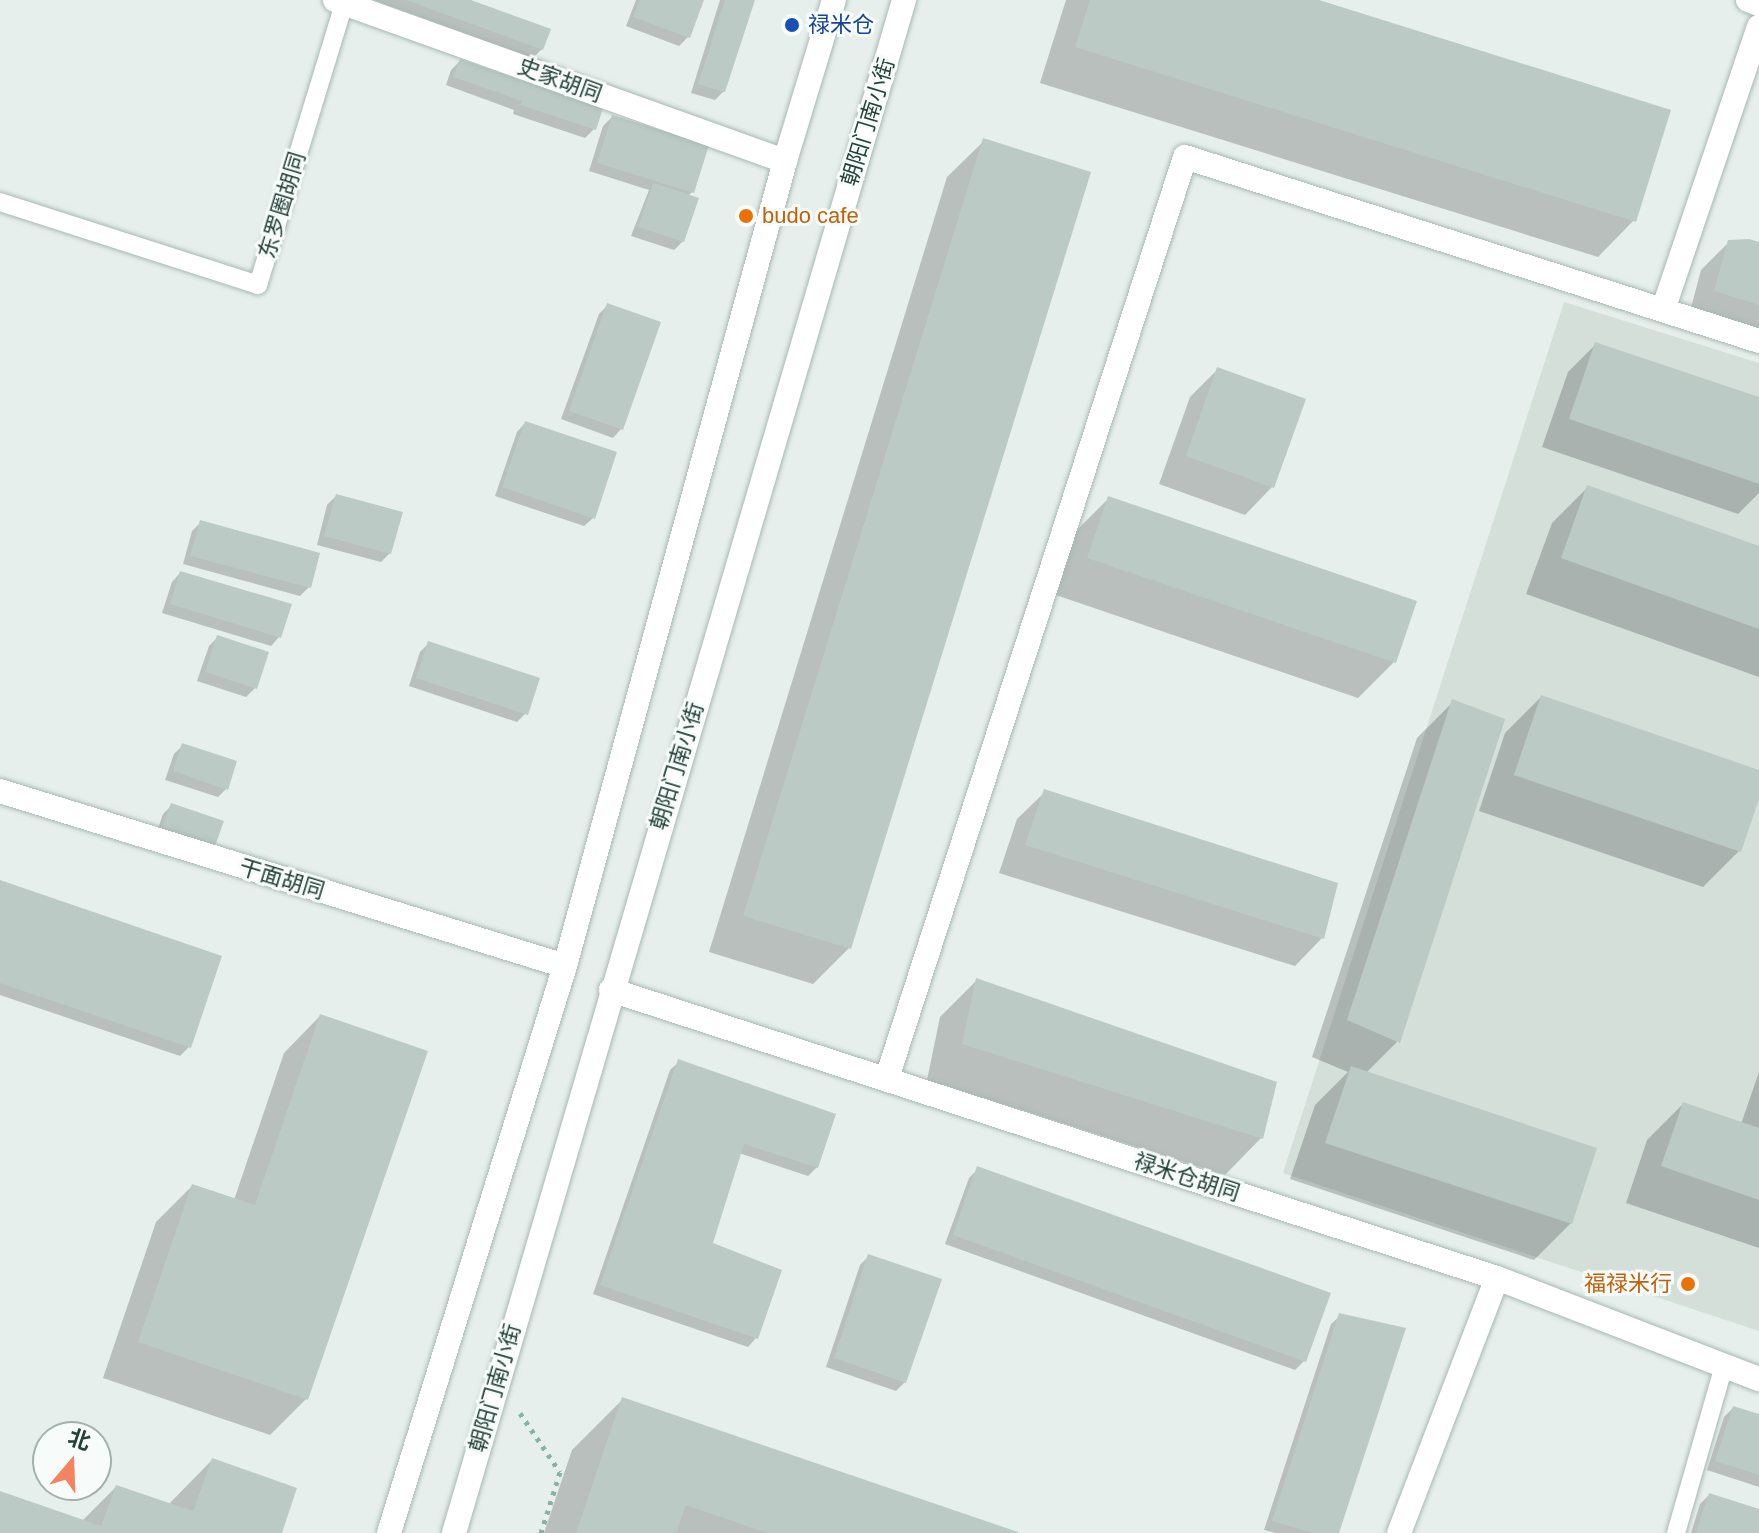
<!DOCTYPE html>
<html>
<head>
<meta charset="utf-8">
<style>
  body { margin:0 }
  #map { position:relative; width:1759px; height:1533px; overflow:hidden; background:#e6efeb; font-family:Arial,"Noto Sans SC",sans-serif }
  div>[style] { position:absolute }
  .built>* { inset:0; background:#d4dfda }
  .shadow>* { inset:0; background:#0003 }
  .building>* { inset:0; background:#bbcac4 }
  .path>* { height:5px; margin-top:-2.5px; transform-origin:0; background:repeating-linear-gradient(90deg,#86b3a5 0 4px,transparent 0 10px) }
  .roads { filter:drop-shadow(0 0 2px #a8b8b2) drop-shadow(0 0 2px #a8b8b2) }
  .service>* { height:18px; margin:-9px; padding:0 9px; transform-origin:9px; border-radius:9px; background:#fff }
  .minor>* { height:24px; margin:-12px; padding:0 12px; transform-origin:12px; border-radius:12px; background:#fff }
  .secondary>* { height:24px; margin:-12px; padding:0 12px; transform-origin:12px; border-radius:12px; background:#fff }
  .dots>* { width:22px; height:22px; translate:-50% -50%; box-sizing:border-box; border:4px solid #f7fbf9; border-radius:50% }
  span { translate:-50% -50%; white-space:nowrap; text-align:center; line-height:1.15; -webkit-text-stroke:6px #f7fbf9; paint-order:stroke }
  .transit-label { font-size:22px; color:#164399 }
  .left { translate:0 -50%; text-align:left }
  .street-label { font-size:22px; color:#24423a }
  .food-label { font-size:22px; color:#c56008 }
  .right { translate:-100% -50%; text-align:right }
  .north { position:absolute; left:32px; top:1421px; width:80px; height:80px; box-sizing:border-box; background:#f7fbf9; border:2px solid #a3b1ad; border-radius:50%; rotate:19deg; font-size:22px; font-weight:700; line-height:32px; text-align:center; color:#24423a }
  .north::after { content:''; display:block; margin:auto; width:28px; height:36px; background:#f4845f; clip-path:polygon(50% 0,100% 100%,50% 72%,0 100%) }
</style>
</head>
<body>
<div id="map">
  <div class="built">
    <div style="clip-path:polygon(1564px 302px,1759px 363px,1759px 1331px,1283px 1173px)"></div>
  </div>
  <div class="shadow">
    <div style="clip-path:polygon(373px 0,465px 0,542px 49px,533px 58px)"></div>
    <div style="clip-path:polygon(636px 0,702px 0,688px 37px,679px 46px,626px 26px)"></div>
    <div style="clip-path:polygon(720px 0,752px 0,724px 91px,715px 100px,691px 93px)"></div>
    <div style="clip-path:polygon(1066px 0,1312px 0,1634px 220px,1598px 257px,1040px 83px)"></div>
    <div style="clip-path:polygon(460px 61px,594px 129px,585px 138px,513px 114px,514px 110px,446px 85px,451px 70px)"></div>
    <div style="clip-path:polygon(612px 117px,692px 192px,687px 197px,683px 241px,674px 250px,631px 236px,649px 190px,589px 171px,603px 126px)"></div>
    <div style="clip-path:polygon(984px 141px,849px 948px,813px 984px,709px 952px,947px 177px)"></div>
    <div style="clip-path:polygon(1729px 242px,1759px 244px,1759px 341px,1688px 319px,1701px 270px)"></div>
    <div style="clip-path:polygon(608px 305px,621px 429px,613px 438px,561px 419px,599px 314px)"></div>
    <div style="clip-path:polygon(1596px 344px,1759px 399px,1759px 493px,1738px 514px,1542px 447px,1568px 372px)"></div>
    <div style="clip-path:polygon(1218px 369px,1272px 487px,1245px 515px,1159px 484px,1190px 397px)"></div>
    <div style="clip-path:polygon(525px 423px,593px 518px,584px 526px,495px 496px,517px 432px)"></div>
    <div style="clip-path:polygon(1588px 487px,1759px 548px,1759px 677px,1526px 594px,1552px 523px)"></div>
    <div style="clip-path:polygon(336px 496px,390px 553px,381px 562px,317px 545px,327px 505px)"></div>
    <div style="clip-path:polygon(1109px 498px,1394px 662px,1358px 698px,1053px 594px,1073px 534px)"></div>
    <div style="clip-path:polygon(200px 523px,309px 587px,300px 596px,183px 564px,192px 531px)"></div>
    <div style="clip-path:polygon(180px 573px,279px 637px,271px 646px,162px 613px,172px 582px)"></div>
    <div style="clip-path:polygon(218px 637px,267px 653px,255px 688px,246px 697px,197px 681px,209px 646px)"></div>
    <div style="clip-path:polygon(429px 643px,526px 713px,517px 722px,409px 686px,420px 652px)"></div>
    <div style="clip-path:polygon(1541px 697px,1759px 772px,1759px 792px,1739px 851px,1703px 887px,1479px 811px,1505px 733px)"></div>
    <div style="clip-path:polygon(1453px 702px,1398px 1041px,1366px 1073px,1571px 1223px,1534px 1260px,1290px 1179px,1315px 1105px,1348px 1072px,1312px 1057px,1417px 738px)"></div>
    <div style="clip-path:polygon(183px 745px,226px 789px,218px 797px,165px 780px,174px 754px)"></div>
    <div style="clip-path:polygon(1045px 792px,1322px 938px,1295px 966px,999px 873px,1017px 819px)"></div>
    <div style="clip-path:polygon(172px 805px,213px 845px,155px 837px,163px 814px)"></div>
    <div style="clip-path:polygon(0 883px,189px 1047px,180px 1056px,0 995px)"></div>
    <div style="clip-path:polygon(976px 981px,1275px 1083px,1261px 1138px,1225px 1175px,927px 1080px,940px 1017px)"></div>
    <div style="clip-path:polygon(320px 1016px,306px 1399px,270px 1435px,103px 1378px,156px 1222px,192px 1186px,234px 1200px,284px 1053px)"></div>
    <div style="clip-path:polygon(679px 1062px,817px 1167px,808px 1176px,739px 1153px,711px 1244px,756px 1338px,748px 1347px,593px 1294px,670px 1070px)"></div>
    <div style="clip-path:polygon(1759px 1072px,1759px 1248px,1626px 1203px,1647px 1140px,1683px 1104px,1741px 1124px)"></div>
    <div style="clip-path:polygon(978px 1169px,1304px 1361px,1295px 1370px,945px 1244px,969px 1178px)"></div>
    <div style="clip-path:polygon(869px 1256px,905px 1382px,896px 1391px,826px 1367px,860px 1265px)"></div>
    <div style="clip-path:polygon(1340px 1316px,1337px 1533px,1276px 1533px,1264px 1530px,1331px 1324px)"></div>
    <div style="clip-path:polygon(623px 1399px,1014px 1533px,544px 1533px,572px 1450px)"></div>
    <div style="clip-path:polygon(1733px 1408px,1759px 1416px,1759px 1487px,1707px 1470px,1724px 1417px)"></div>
    <div style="clip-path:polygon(212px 1460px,279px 1533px,0 1533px,0 1493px,82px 1521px,116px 1487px,168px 1505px)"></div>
    <div style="clip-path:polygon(1709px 1495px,1759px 1512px,1759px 1533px,1691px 1533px,1700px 1504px)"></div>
  </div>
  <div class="building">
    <div style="clip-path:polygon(406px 0,471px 0,551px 29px,543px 50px)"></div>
    <div style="clip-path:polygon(640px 0,704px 0,690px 38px,633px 17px)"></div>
    <div style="clip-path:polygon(725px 0,755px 0,725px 92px,698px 84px)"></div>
    <div style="clip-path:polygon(1090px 0,1319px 0,1671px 110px,1636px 222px,1075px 47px)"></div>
    <div style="clip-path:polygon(460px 59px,603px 108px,596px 130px,520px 105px,522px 101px,453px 77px)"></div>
    <div style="clip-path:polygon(612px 115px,709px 145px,694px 193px,597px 163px)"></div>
    <div style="clip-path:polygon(983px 138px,1091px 172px,851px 949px,743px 916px)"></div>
    <div style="clip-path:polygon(653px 183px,699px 198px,684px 242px,638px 227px)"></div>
    <div style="clip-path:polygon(1749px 239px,1759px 242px,1759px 305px,1714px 291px,1728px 240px)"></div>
    <div style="clip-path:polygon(607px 303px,661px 322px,623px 430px,569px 411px)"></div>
    <div style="clip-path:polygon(1595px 342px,1759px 397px,1759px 484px,1569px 419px)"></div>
    <div style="clip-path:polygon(1217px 367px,1306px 399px,1274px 488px,1186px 456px)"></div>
    <div style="clip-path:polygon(525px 421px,617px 452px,595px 519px,502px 487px)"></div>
    <div style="clip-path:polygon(1587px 485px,1759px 546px,1759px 629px,1561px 558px)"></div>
    <div style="clip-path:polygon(336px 494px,403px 512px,391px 554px,324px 536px)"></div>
    <div style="clip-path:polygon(1108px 496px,1417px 601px,1396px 663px,1087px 558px)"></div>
    <div style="clip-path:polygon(200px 520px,320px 553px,311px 588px,190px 556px)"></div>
    <div style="clip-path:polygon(180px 571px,292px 604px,281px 638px,170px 604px)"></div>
    <div style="clip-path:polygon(217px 635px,269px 652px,257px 689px,205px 672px)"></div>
    <div style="clip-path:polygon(428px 641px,540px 678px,528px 715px,416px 678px)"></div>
    <div style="clip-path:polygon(1541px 695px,1759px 770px,1759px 799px,1741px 852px,1514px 775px)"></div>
    <div style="clip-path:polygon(1452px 699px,1505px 719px,1400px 1043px,1347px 1020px)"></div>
    <div style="clip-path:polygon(182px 743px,237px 761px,228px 790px,173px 771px)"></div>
    <div style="clip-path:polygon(1044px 789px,1338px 883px,1324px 939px,1025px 845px)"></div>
    <div style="clip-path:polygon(171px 803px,224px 821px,215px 846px,162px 828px)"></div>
    <div style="clip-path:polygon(0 880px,222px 956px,191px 1048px,0 983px)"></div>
    <div style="clip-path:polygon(976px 978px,1277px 1082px,1263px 1139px,962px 1044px)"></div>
    <div style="clip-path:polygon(320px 1014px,428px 1051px,308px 1400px,138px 1342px,192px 1184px,255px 1205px)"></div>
    <div style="clip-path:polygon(678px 1059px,836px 1114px,818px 1168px,744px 1144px,713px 1243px,782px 1270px,758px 1339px,600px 1285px)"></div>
    <div style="clip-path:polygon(1351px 1066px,1597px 1148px,1572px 1224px,1325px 1143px)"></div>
    <div style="clip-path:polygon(1683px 1102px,1759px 1128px,1759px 1200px,1661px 1166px)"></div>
    <div style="clip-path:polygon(977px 1166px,1331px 1293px,1306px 1362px,953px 1235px)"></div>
    <div style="clip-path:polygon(868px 1254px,942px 1279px,906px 1383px,834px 1358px)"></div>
    <div style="clip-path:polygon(1339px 1313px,1406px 1328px,1339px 1533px,1313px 1533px,1272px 1521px)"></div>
    <div style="clip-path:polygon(622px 1397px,1018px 1532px,1018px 1533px,767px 1533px,686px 1505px,676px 1533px,576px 1533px)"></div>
    <div style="clip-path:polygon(1733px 1406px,1759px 1414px,1759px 1475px,1715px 1461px)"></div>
    <div style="clip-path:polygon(212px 1458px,297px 1488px,282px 1533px,0 1533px,0 1491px,101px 1526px,116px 1485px,193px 1511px)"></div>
    <div style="clip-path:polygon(1709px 1493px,1759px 1509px,1759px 1533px,1696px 1533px)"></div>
  </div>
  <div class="path">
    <div style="left:520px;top:1413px;width:71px;rotate:55.9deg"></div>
    <div style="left:560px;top:1472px;width:64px;rotate:107.3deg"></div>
  </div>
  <div class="roads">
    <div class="service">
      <div style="left:0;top:202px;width:271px;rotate:17.8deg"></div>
      <div style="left:258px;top:285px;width:295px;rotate:-73deg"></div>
      <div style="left:1676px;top:1533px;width:174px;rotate:-74deg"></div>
    </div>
    <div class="minor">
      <div style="left:335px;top:0;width:478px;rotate:19.7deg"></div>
      <div style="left:1748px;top:0;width:12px;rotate:20deg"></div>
      <div style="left:1663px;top:310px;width:299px;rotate:-71.3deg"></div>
      <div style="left:0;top:791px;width:591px;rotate:17.21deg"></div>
      <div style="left:611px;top:990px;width:932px;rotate:18.01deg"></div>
      <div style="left:1497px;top:1278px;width:281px;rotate:21.1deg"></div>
      <div style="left:887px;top:1078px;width:968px;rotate:-72.07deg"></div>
      <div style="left:1185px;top:157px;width:603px;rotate:17.77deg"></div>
      <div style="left:1399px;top:1533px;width:273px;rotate:-69deg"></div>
    </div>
    <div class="secondary">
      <div style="left:389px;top:1533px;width:594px;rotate:-72.76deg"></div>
      <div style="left:565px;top:966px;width:835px;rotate:-74.71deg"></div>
      <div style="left:785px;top:161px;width:168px;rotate:-73.1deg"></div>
      <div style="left:454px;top:1533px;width:1598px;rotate:-73.64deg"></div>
    </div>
  </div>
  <div class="dots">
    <div style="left:792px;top:25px;background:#1a4fb4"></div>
    <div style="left:746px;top:216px;background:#e8710a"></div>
    <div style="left:1688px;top:1284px;background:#e8710a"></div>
  </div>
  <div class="transit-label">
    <span class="left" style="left:808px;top:25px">禄米仓</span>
  </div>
  <div class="street-label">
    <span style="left:560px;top:80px;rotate:20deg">史家胡同</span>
    <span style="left:868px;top:122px;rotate:-73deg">朝阳门南小街</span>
    <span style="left:282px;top:205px;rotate:-73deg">东罗圈胡同</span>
    <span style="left:677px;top:766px;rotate:-73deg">朝阳门南小街</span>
    <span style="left:282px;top:879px;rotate:17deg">干面胡同</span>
    <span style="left:1187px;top:1177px;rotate:18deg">禄米仓胡同</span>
    <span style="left:495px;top:1388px;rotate:-74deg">朝阳门南小街</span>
  </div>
  <div class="food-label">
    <span class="left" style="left:762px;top:216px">budo cafe</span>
    <span class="right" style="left:1672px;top:1284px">福禄米行</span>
  </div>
  <div class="north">北</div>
</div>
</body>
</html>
